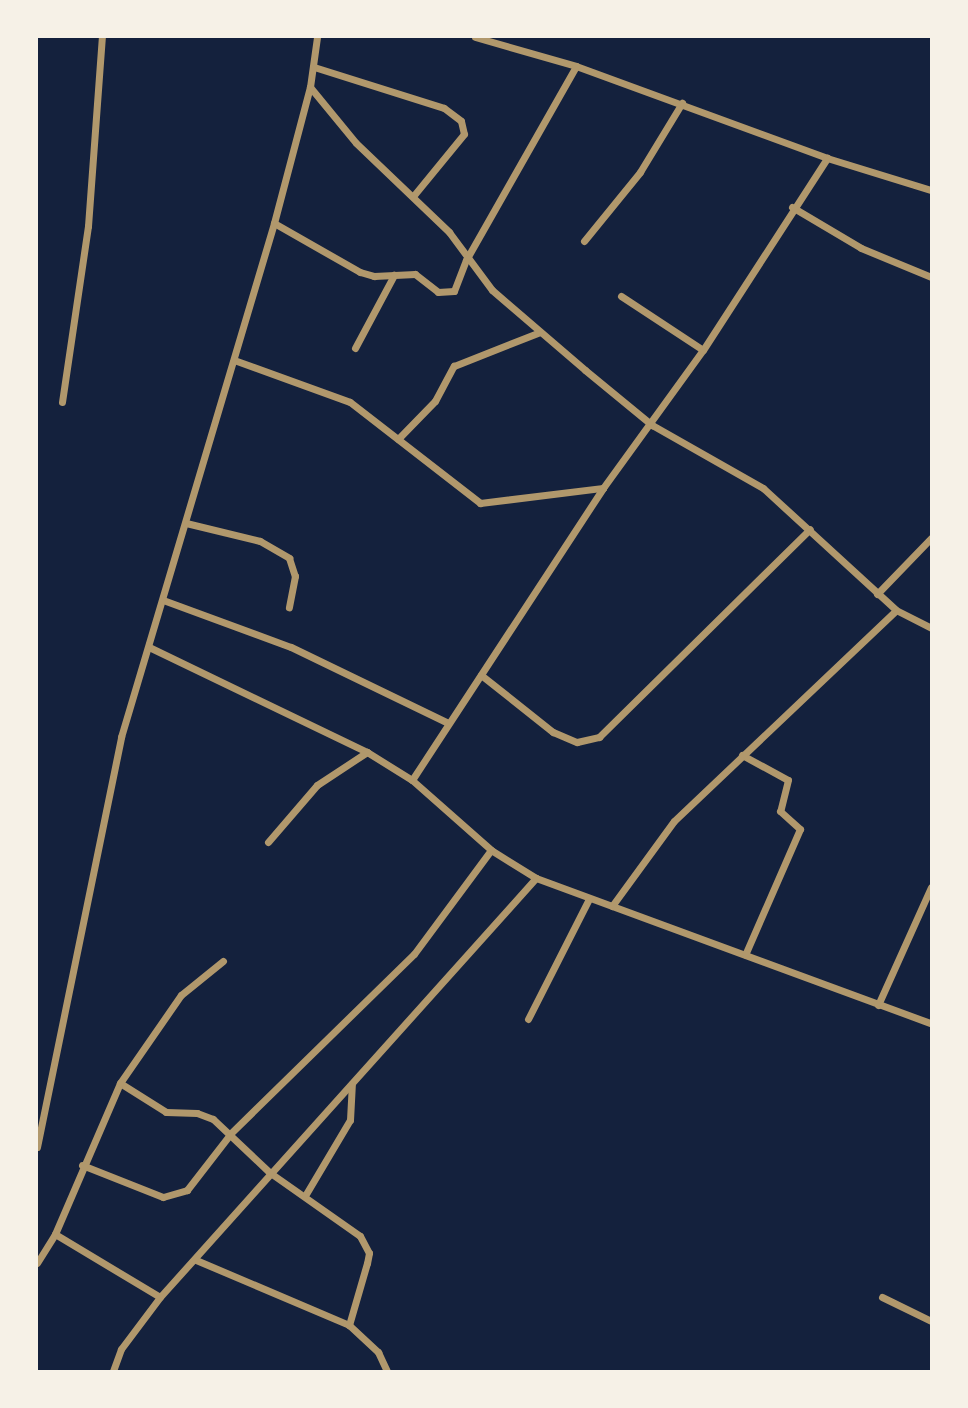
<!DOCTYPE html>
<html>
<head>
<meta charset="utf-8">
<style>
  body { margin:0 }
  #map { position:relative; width:968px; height:1408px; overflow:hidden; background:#14213d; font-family:Commissioner,sans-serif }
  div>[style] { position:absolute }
  .minor>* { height:7px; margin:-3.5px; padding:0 3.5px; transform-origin:3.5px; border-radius:3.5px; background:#b1986c }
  span { translate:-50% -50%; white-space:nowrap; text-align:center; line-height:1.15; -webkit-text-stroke:6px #f6f1e7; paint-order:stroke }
  .frame { position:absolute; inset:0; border:38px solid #f6f1e7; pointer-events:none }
</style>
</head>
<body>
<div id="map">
  <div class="minor">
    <div style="left:475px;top:37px;width:105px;rotate:16deg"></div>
    <div style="left:576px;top:66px;width:267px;rotate:20.1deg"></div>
    <div style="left:827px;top:158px;width:109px;rotate:17.1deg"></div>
    <div style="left:314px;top:67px;width:136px;rotate:17.5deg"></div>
    <div style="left:444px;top:108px;width:21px;rotate:37deg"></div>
    <div style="left:461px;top:121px;width:13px;rotate:77deg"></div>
    <div style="left:464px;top:134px;width:79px;rotate:129.3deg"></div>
    <div style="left:310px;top:87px;width:72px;rotate:50.6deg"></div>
    <div style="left:356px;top:143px;width:129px;rotate:43.7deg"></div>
    <div style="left:449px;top:232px;width:72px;rotate:53.4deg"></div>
    <div style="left:492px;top:290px;width:123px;rotate:40.7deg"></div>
    <div style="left:585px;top:370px;width:87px;rotate:39.4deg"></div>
    <div style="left:652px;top:425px;width:128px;rotate:29.6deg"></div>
    <div style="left:763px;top:488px;width:180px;rotate:42.5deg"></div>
    <div style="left:896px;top:610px;width:39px;rotate:27deg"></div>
    <div style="left:792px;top:207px;width:80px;rotate:30.7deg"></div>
    <div style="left:861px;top:248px;width:76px;rotate:22.5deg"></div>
    <div style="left:274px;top:223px;width:99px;rotate:29.7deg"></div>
    <div style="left:360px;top:272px;width:15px;rotate:16deg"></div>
    <div style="left:374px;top:276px;width:41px;rotate:-2.8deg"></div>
    <div style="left:415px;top:274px;width:29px;rotate:38deg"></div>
    <div style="left:438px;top:292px;width:16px;rotate:-4deg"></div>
    <div style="left:454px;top:291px;width:33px;rotate:-69deg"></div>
    <div style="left:466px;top:260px;width:223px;rotate:-60.4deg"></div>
    <div style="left:584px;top:241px;width:89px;rotate:-50.9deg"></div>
    <div style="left:640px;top:172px;width:81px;rotate:-58.7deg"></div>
    <div style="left:621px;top:296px;width:98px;rotate:33.4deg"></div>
    <div style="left:355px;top:348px;width:83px;rotate:-61.9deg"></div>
    <div style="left:234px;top:360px;width:123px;rotate:19.9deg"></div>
    <div style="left:350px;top:402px;width:165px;rotate:37.8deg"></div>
    <div style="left:480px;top:503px;width:124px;rotate:-7deg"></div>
    <div style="left:62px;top:402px;width:178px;rotate:-81.6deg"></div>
    <div style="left:88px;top:226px;width:190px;rotate:-85.8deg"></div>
    <div style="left:398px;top:439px;width:53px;rotate:-45.8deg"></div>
    <div style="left:435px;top:401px;width:40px;rotate:-62deg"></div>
    <div style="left:454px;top:366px;width:92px;rotate:-21.6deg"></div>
    <div style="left:186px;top:523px;width:76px;rotate:13.7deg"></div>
    <div style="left:260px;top:541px;width:34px;rotate:30deg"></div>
    <div style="left:289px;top:558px;width:19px;rotate:72deg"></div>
    <div style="left:295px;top:576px;width:32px;rotate:101deg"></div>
    <div style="left:877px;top:594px;width:78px;rotate:-46deg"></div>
    <div style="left:163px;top:600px;width:136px;rotate:20.2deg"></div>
    <div style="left:291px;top:647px;width:174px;rotate:25.8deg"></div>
    <div style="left:151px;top:648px;width:240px;rotate:25.7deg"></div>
    <div style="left:367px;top:752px;width:53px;rotate:31.9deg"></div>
    <div style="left:412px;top:780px;width:106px;rotate:41.5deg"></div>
    <div style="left:491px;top:850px;width:53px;rotate:31.9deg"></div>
    <div style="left:536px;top:878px;width:421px;rotate:20.2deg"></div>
    <div style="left:481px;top:675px;width:92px;rotate:38.4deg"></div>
    <div style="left:553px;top:732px;width:26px;rotate:23deg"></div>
    <div style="left:577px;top:742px;width:23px;rotate:-13deg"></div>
    <div style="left:599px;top:737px;width:296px;rotate:-44.6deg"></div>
    <div style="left:742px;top:755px;width:52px;rotate:28.5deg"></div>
    <div style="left:788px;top:780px;width:32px;rotate:104deg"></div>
    <div style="left:780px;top:811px;width:27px;rotate:42deg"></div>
    <div style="left:800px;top:829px;width:137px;rotate:113.6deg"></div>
    <div style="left:412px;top:780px;width:349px;rotate:-56.8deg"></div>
    <div style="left:603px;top:488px;width:170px;rotate:-54.1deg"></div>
    <div style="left:703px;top:350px;width:229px;rotate:-57.1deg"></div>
    <div style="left:268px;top:842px;width:75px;rotate:-49.3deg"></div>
    <div style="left:317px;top:785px;width:60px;rotate:-33.4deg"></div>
    <div style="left:612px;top:906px;width:105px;rotate:-53.9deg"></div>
    <div style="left:674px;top:821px;width:306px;rotate:-43.5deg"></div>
    <div style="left:878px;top:1005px;width:129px;rotate:-65.8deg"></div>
    <div style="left:528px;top:1019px;width:135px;rotate:-63.1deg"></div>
    <div style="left:120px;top:1083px;width:54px;rotate:32.2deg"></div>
    <div style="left:166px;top:1112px;width:31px;rotate:2deg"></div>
    <div style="left:197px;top:1113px;width:17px;rotate:21deg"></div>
    <div style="left:213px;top:1119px;width:77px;rotate:43.4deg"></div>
    <div style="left:269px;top:1172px;width:111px;rotate:35.1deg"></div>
    <div style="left:360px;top:1236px;width:19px;rotate:62deg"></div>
    <div style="left:369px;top:1253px;width:10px;rotate:101deg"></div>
    <div style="left:367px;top:1263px;width:65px;rotate:106.2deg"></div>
    <div style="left:37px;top:1147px;width:419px;rotate:-78.4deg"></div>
    <div style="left:121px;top:737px;width:536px;rotate:-73.42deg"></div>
    <div style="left:274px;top:223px;width:141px;rotate:-75.2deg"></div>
    <div style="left:310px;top:87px;width:50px;rotate:-82deg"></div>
    <div style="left:82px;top:1165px;width:87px;rotate:21.6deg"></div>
    <div style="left:163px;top:1197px;width:25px;rotate:-16deg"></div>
    <div style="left:187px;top:1190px;width:72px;rotate:-52.3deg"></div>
    <div style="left:231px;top:1133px;width:256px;rotate:-44.4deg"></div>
    <div style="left:414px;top:954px;width:129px;rotate:-53.5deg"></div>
    <div style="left:306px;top:1194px;width:86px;rotate:-59.3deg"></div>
    <div style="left:350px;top:1120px;width:36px;rotate:-87deg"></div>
    <div style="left:55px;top:1234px;width:122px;rotate:31deg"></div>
    <div style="left:196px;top:1260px;width:166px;rotate:23deg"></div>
    <div style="left:349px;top:1325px;width:40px;rotate:43deg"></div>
    <div style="left:378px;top:1352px;width:21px;rotate:65deg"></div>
    <div style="left:37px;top:1263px;width:34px;rotate:-58deg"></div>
    <div style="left:55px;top:1234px;width:164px;rotate:-66.7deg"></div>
    <div style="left:120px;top:1083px;width:107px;rotate:-55.3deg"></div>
    <div style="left:181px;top:995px;width:54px;rotate:-39deg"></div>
    <div style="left:882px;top:1297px;width:55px;rotate:26.1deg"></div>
    <div style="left:113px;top:1371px;width:23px;rotate:-70deg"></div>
    <div style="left:121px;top:1349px;width:65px;rotate:-53.1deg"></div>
    <div style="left:160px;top:1297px;width:563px;rotate:-48.1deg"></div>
  </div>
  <div class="frame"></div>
</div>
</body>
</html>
